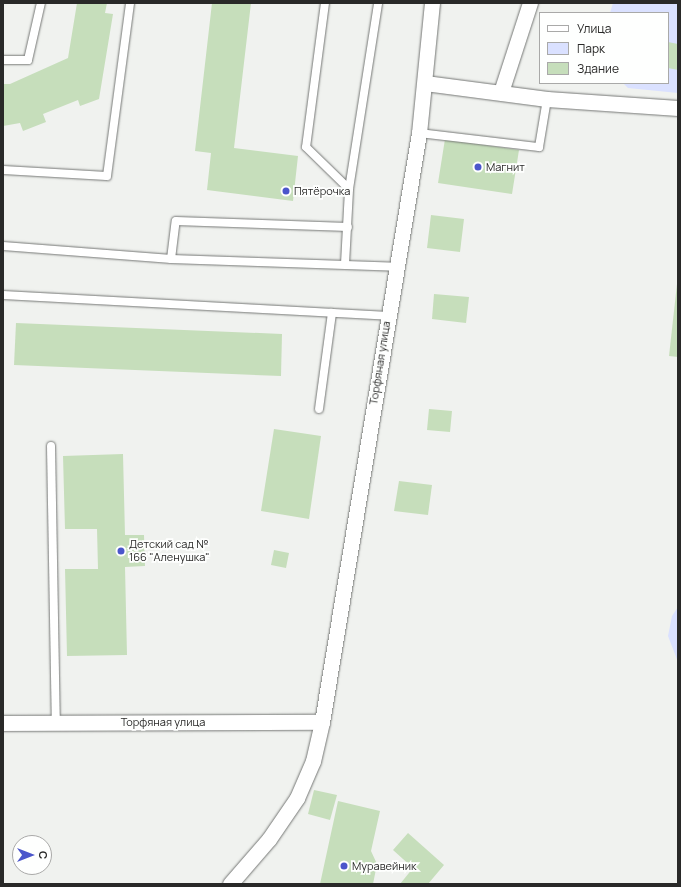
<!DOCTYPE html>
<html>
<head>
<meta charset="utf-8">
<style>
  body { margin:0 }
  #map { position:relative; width:681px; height:887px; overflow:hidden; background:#f0f2ef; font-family:Manrope,sans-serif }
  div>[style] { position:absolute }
  .green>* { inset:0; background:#dae1ff }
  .building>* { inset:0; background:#c6debb }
  .roads { filter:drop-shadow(0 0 1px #757775) drop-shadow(0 0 1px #757775) }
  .lane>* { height:8px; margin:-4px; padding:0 4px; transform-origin:4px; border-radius:4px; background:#fff }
  .street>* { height:15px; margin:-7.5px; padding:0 7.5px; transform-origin:7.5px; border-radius:7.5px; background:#fff }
  .dots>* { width:11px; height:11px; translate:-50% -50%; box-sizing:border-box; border:2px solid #fefffe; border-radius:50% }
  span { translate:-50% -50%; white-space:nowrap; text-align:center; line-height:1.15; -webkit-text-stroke:3.5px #fefffe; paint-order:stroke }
  .poi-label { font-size:11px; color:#292928 }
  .left { translate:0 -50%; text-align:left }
  .street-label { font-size:11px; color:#292928 }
  .frame { position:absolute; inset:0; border:4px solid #292928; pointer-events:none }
  .legend { position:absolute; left:539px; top:12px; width:130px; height:72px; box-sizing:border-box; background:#fefffe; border:1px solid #a9a9a8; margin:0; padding:5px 7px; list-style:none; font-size:12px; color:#292928 }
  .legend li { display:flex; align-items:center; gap:8px; height:20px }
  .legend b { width:20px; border:1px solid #a9a9a8 }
  .north { position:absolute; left:12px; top:835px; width:40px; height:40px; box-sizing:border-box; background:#fefffe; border:1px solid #a9a9a8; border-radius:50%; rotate:90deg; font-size:11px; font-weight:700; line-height:16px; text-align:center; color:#292928 }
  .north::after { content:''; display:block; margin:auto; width:14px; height:18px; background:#4b56cb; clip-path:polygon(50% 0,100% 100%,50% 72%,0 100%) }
</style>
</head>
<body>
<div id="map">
  <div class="green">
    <div style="clip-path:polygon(613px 3px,678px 3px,678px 93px,628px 88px,623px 83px,668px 83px,668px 13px,610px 13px)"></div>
    <div style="clip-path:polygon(678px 607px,678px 662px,668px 636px,672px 616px)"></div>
  </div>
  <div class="building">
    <div style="clip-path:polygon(77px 3px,107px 3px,105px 13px,113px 14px,99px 99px,80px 106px,78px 100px,43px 114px,46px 122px,23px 131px,20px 123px,3px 126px,3px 84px,10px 84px,68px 58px)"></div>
    <div style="clip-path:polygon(212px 3px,251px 3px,234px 148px,298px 156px,293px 201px,207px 190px,211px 153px,195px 151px)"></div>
    <div style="clip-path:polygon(668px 42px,678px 44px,678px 70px,668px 68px)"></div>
    <div style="clip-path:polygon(445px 139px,519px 150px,512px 194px,438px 183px)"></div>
    <div style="clip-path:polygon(431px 215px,464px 219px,460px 252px,427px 248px)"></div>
    <div style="clip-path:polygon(677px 284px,678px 284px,678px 357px,669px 356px)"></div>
    <div style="clip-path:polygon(434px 294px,469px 297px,466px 323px,432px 319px)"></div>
    <div style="clip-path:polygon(16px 323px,282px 334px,281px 376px,14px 365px)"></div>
    <div style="clip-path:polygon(429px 409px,452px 411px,450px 432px,427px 430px)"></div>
    <div style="clip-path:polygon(274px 429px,321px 436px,309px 519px,261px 511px)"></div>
    <div style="clip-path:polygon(123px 454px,125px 535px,144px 535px,145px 566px,125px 567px,127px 655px,67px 656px,65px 569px,98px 569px,97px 529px,65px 529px,63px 456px)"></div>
    <div style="clip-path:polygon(399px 481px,432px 485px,428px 515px,394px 511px)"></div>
    <div style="clip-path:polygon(274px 550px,289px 553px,286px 568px,271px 565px)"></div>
    <div style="clip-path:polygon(314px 790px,337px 795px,330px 820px,308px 814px)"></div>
    <div style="clip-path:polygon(338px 801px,380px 811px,371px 851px,377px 864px,373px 884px,320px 884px)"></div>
    <div style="clip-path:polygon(408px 833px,444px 865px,428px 884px,400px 884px,413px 868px,393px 850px)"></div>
  </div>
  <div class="roads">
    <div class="lane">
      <div style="left:325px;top:3px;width:145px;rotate:97.5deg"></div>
      <div style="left:306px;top:147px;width:60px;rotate:44.3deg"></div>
      <div style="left:3px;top:60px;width:25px"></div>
      <div style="left:28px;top:60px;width:58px;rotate:-77.2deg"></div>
      <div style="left:419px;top:133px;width:121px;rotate:6.7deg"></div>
      <div style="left:539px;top:147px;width:49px;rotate:-80.5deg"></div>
      <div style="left:3px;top:170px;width:104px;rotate:3.3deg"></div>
      <div style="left:107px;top:176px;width:175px;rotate:-82.4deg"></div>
      <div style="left:3px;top:246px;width:169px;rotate:4.4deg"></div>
      <div style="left:171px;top:259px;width:225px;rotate:2deg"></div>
      <div style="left:171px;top:259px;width:38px;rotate:-83deg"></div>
      <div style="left:176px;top:221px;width:172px;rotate:2deg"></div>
      <div style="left:345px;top:264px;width:75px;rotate:-86.9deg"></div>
      <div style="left:349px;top:189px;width:188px;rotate:-81.1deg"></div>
      <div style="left:3px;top:295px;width:386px;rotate:3.1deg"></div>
      <div style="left:319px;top:409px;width:97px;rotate:-82.3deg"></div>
      <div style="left:51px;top:446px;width:276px;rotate:89deg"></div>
    </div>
    <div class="street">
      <div style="left:425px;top:83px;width:123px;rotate:7.5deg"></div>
      <div style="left:547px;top:99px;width:131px;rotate:3.9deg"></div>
      <div style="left:501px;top:92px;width:94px;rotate:-72deg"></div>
      <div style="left:3px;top:723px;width:319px;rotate:-0.2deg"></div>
      <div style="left:230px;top:884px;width:60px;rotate:-49.1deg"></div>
      <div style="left:269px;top:839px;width:50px;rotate:-55.7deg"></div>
      <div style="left:297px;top:798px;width:40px;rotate:-66.6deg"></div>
      <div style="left:313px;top:761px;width:40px;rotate:-77deg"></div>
      <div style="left:322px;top:722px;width:597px;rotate:-80.65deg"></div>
      <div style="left:419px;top:133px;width:131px;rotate:-84.3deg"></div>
    </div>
  </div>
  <div class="dots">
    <div style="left:478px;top:167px;background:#4b56cb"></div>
    <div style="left:286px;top:191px;background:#4b56cb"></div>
    <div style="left:121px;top:551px;background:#4b56cb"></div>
    <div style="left:344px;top:866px;background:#4b56cb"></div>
  </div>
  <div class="poi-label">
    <span class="left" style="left:486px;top:167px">Магнит</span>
    <span class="left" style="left:294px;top:191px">Пятёрочка</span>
    <span class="left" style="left:129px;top:551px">Детский сад №<br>166 "Аленушка"</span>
    <span class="left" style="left:352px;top:866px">Муравейник</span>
  </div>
  <div class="street-label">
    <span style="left:380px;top:363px;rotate:-81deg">Торфяная улица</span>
    <span style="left:163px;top:722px">Торфяная улица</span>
  </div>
  <div class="frame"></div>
  <ul class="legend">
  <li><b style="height:5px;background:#fff"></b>Улица</li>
  <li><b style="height:11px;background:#dae1ff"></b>Парк</li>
  <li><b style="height:11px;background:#c6debb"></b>Здание</li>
  </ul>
  <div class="north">С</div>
</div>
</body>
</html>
